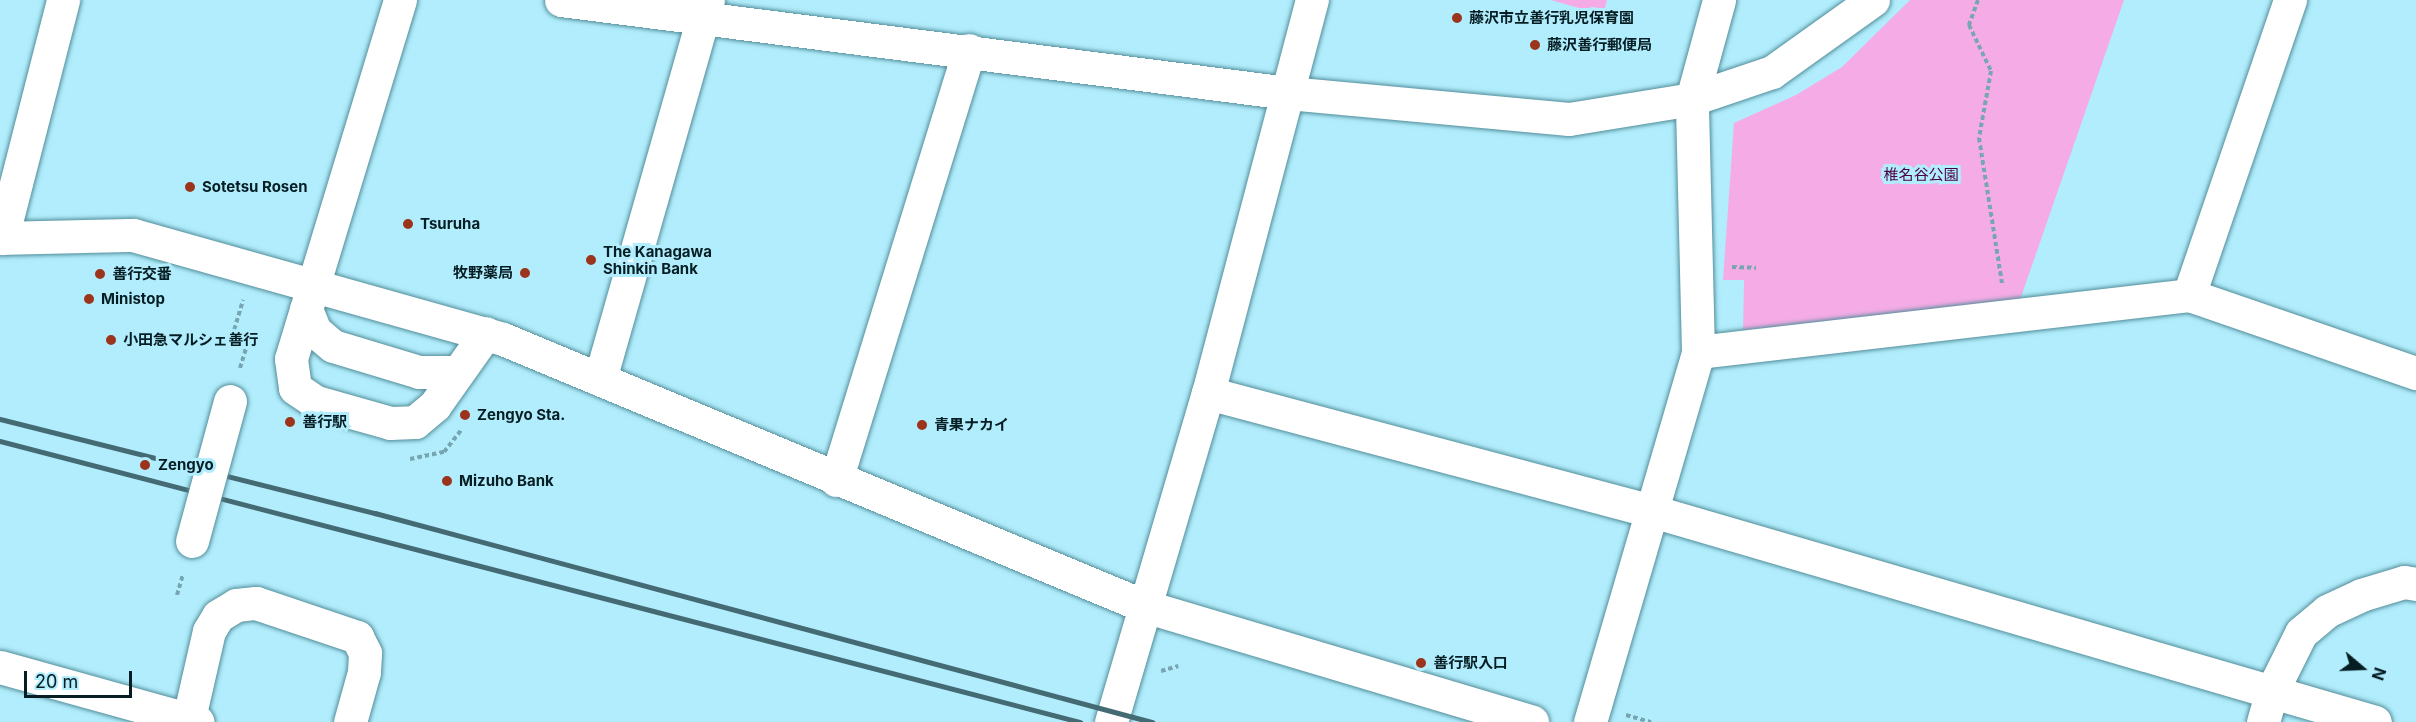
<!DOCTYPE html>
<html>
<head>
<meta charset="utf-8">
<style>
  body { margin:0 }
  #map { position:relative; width:2416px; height:722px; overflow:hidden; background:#b1edfc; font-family:Inter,"Noto Sans JP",sans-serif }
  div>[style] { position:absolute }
  .green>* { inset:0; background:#f5ace6 }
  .path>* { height:4px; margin-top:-2px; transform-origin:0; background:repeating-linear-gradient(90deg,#77a6b2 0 4.5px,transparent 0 7.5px) }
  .roads { filter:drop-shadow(0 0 2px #538d9a) drop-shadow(0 0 2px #538d9a) }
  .minor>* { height:33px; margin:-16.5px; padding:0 16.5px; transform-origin:16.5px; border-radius:16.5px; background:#fff }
  .rail>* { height:4.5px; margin:-2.25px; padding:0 2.25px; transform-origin:2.25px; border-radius:2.25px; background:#446a73 }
  .bridges { filter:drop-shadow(0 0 2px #538d9a) drop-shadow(0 0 2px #538d9a) }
  .minor-bridge>* { height:33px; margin:-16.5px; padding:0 16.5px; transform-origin:16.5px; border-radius:16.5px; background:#fff }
  .dots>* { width:16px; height:16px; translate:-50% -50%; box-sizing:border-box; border:3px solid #b1edfc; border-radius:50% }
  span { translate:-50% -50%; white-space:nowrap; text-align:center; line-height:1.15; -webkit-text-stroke:6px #b1edfc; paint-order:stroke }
  .poi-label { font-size:15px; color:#051d23; font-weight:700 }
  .left { translate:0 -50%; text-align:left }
  .right { translate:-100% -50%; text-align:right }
  .park-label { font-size:15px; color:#4e0045 }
  .north { position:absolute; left:2332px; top:638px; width:60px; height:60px; -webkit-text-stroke:4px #b1edfc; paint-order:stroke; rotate:109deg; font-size:16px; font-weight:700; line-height:24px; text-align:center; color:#051d23 }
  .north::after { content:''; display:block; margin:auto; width:21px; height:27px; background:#051d23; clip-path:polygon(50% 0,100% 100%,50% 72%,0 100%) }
  .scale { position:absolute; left:24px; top:671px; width:108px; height:27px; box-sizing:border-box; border:3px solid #051d23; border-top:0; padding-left:8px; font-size:18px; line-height:21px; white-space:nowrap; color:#051d23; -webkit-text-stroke:4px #b1edfc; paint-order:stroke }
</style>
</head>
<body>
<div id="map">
  <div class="green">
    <div style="clip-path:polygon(1551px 0,1607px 0,1603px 15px)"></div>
    <div style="clip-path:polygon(1910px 0,2124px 0,2020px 300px,1743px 330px,1744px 280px,1723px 280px,1734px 123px,1796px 95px,1842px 67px)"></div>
  </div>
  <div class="path">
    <div style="left:1978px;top:0;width:27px;rotate:110deg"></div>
    <div style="left:1969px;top:25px;width:51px;rotate:64.4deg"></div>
    <div style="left:1991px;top:71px;width:68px;rotate:100.2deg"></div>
    <div style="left:1979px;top:138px;width:147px;rotate:81deg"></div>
    <div style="left:1732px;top:267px;width:24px;rotate:2deg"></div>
    <div style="left:240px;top:368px;width:21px;rotate:-73deg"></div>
    <div style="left:246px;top:348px;width:16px;rotate:-166deg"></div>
    <div style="left:230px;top:344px;width:46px;rotate:-73.5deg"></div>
    <div style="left:410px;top:459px;width:35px;rotate:-12deg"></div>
    <div style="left:444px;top:452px;width:28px;rotate:-52deg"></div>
    <div style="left:177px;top:595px;width:22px;rotate:-74deg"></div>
    <div style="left:1161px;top:671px;width:18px;rotate:-16deg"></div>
    <div style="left:1626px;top:715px;width:26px;rotate:16deg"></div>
  </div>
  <div class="roads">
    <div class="minor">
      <div style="left:400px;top:0;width:375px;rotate:106.9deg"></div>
      <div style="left:291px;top:359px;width:29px;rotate:82deg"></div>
      <div style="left:295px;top:388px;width:25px;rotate:34deg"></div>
      <div style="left:316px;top:402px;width:77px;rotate:15.8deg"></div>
      <div style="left:390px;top:423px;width:25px;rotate:-2deg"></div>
      <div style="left:415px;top:422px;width:26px;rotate:-40deg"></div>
      <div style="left:435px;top:405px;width:88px;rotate:-54.7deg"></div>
      <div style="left:561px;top:0;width:733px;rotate:7.29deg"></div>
      <div style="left:1288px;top:93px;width:282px;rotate:5.3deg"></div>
      <div style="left:1569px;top:119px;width:125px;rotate:-9.2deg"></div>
      <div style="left:1692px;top:99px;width:84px;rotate:-18.6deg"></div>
      <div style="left:1772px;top:72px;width:124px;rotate:-35.5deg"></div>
      <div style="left:0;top:238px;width:133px;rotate:-1.3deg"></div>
      <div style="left:133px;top:235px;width:384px;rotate:15.7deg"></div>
      <div style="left:503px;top:339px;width:694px;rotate:22.61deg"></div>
      <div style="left:1144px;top:606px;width:405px;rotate:16.6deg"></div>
      <div style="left:2px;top:238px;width:246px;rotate:-75.6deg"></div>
      <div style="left:2189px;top:295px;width:312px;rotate:-71.1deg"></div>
      <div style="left:306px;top:309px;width:24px;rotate:68deg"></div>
      <div style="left:315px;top:331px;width:23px;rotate:40deg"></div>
      <div style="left:333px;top:346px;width:90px;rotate:16.8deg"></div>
      <div style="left:419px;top:372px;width:39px"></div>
      <div style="left:1698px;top:352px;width:494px;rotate:-6.6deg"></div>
      <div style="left:2189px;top:295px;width:240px;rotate:19deg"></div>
      <div style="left:600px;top:379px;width:394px;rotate:-74.1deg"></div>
      <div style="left:1208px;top:393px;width:459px;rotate:14.9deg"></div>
      <div style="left:1652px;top:511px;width:753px;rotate:16.27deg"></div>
      <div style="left:836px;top:480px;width:450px;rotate:-72.8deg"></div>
      <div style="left:0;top:667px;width:205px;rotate:15.5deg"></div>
      <div style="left:189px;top:718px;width:89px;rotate:-77.1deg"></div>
      <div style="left:209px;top:631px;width:17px;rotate:-59deg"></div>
      <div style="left:218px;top:616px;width:21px;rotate:-31deg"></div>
      <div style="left:236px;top:605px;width:20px;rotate:-6deg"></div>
      <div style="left:256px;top:603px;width:107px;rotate:18.6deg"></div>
      <div style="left:357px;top:637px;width:18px;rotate:63deg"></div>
      <div style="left:365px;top:653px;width:19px;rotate:93deg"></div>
      <div style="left:364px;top:672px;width:52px;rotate:105.6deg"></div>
      <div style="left:1111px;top:722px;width:343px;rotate:-73.6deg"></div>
      <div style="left:1208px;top:393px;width:407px;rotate:-75.2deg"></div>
      <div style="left:1590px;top:722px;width:385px;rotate:-73.7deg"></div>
      <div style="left:1698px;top:352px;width:253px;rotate:-91.4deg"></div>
      <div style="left:1692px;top:99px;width:103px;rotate:-74.7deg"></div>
      <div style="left:2263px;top:722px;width:32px;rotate:-74deg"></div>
      <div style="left:2272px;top:691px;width:65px;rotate:-63.4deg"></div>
      <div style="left:2301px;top:633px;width:34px;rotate:-40deg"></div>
      <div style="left:2327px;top:611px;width:38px;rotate:-25deg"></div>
      <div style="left:2361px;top:595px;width:45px;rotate:-16.8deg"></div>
      <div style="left:2404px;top:582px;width:12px;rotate:9deg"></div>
    </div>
  </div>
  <div class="rail">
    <div style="left:0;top:419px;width:387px;rotate:14.1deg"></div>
    <div style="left:375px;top:513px;width:805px;rotate:15.06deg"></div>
    <div style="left:0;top:441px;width:1116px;rotate:14.58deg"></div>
  </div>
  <div class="bridges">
    <div class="minor-bridge">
      <div style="left:192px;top:541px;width:145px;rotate:-74.8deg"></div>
    </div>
  </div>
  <div class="dots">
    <div style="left:1457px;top:18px;background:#9c331b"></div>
    <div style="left:1535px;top:45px;background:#9c331b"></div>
    <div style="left:190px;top:187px;background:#9c331b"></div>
    <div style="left:408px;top:224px;background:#9c331b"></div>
    <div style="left:591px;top:260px;background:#9c331b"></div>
    <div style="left:525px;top:273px;background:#9c331b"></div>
    <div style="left:100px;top:274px;background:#9c331b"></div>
    <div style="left:89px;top:299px;background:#9c331b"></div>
    <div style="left:111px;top:340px;background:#9c331b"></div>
    <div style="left:465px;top:415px;background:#9c331b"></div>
    <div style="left:290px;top:422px;background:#9c331b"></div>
    <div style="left:922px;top:425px;background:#9c331b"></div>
    <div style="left:145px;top:465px;background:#9c331b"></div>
    <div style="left:447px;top:481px;background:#9c331b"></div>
    <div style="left:1421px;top:663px;background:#9c331b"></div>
  </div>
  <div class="poi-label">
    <span class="left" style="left:1469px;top:18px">藤沢市立善行乳児保育園</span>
    <span class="left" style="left:1547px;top:45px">藤沢善行郵便局</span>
    <span class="left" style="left:202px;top:187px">Sotetsu Rosen</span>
    <span class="left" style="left:420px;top:224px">Tsuruha</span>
    <span class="left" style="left:603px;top:260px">The Kanagawa<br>Shinkin Bank</span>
    <span class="right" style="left:513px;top:273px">牧野薬局</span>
    <span class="left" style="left:112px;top:274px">善行交番</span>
    <span class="left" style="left:101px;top:299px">Ministop</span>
    <span class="left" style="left:123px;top:340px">小田急マルシェ善行</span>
    <span class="left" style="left:477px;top:415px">Zengyo Sta.</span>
    <span class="left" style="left:302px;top:422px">善行駅</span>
    <span class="left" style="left:934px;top:425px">青果ナカイ</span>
    <span class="left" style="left:158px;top:465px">Zengyo</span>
    <span class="left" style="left:459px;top:481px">Mizuho Bank</span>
    <span class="left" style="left:1433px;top:663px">善行駅入口</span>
  </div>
  <div class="park-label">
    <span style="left:1921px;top:175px">椎名谷公園</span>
  </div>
  <div class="north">N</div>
  <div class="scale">20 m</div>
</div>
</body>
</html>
